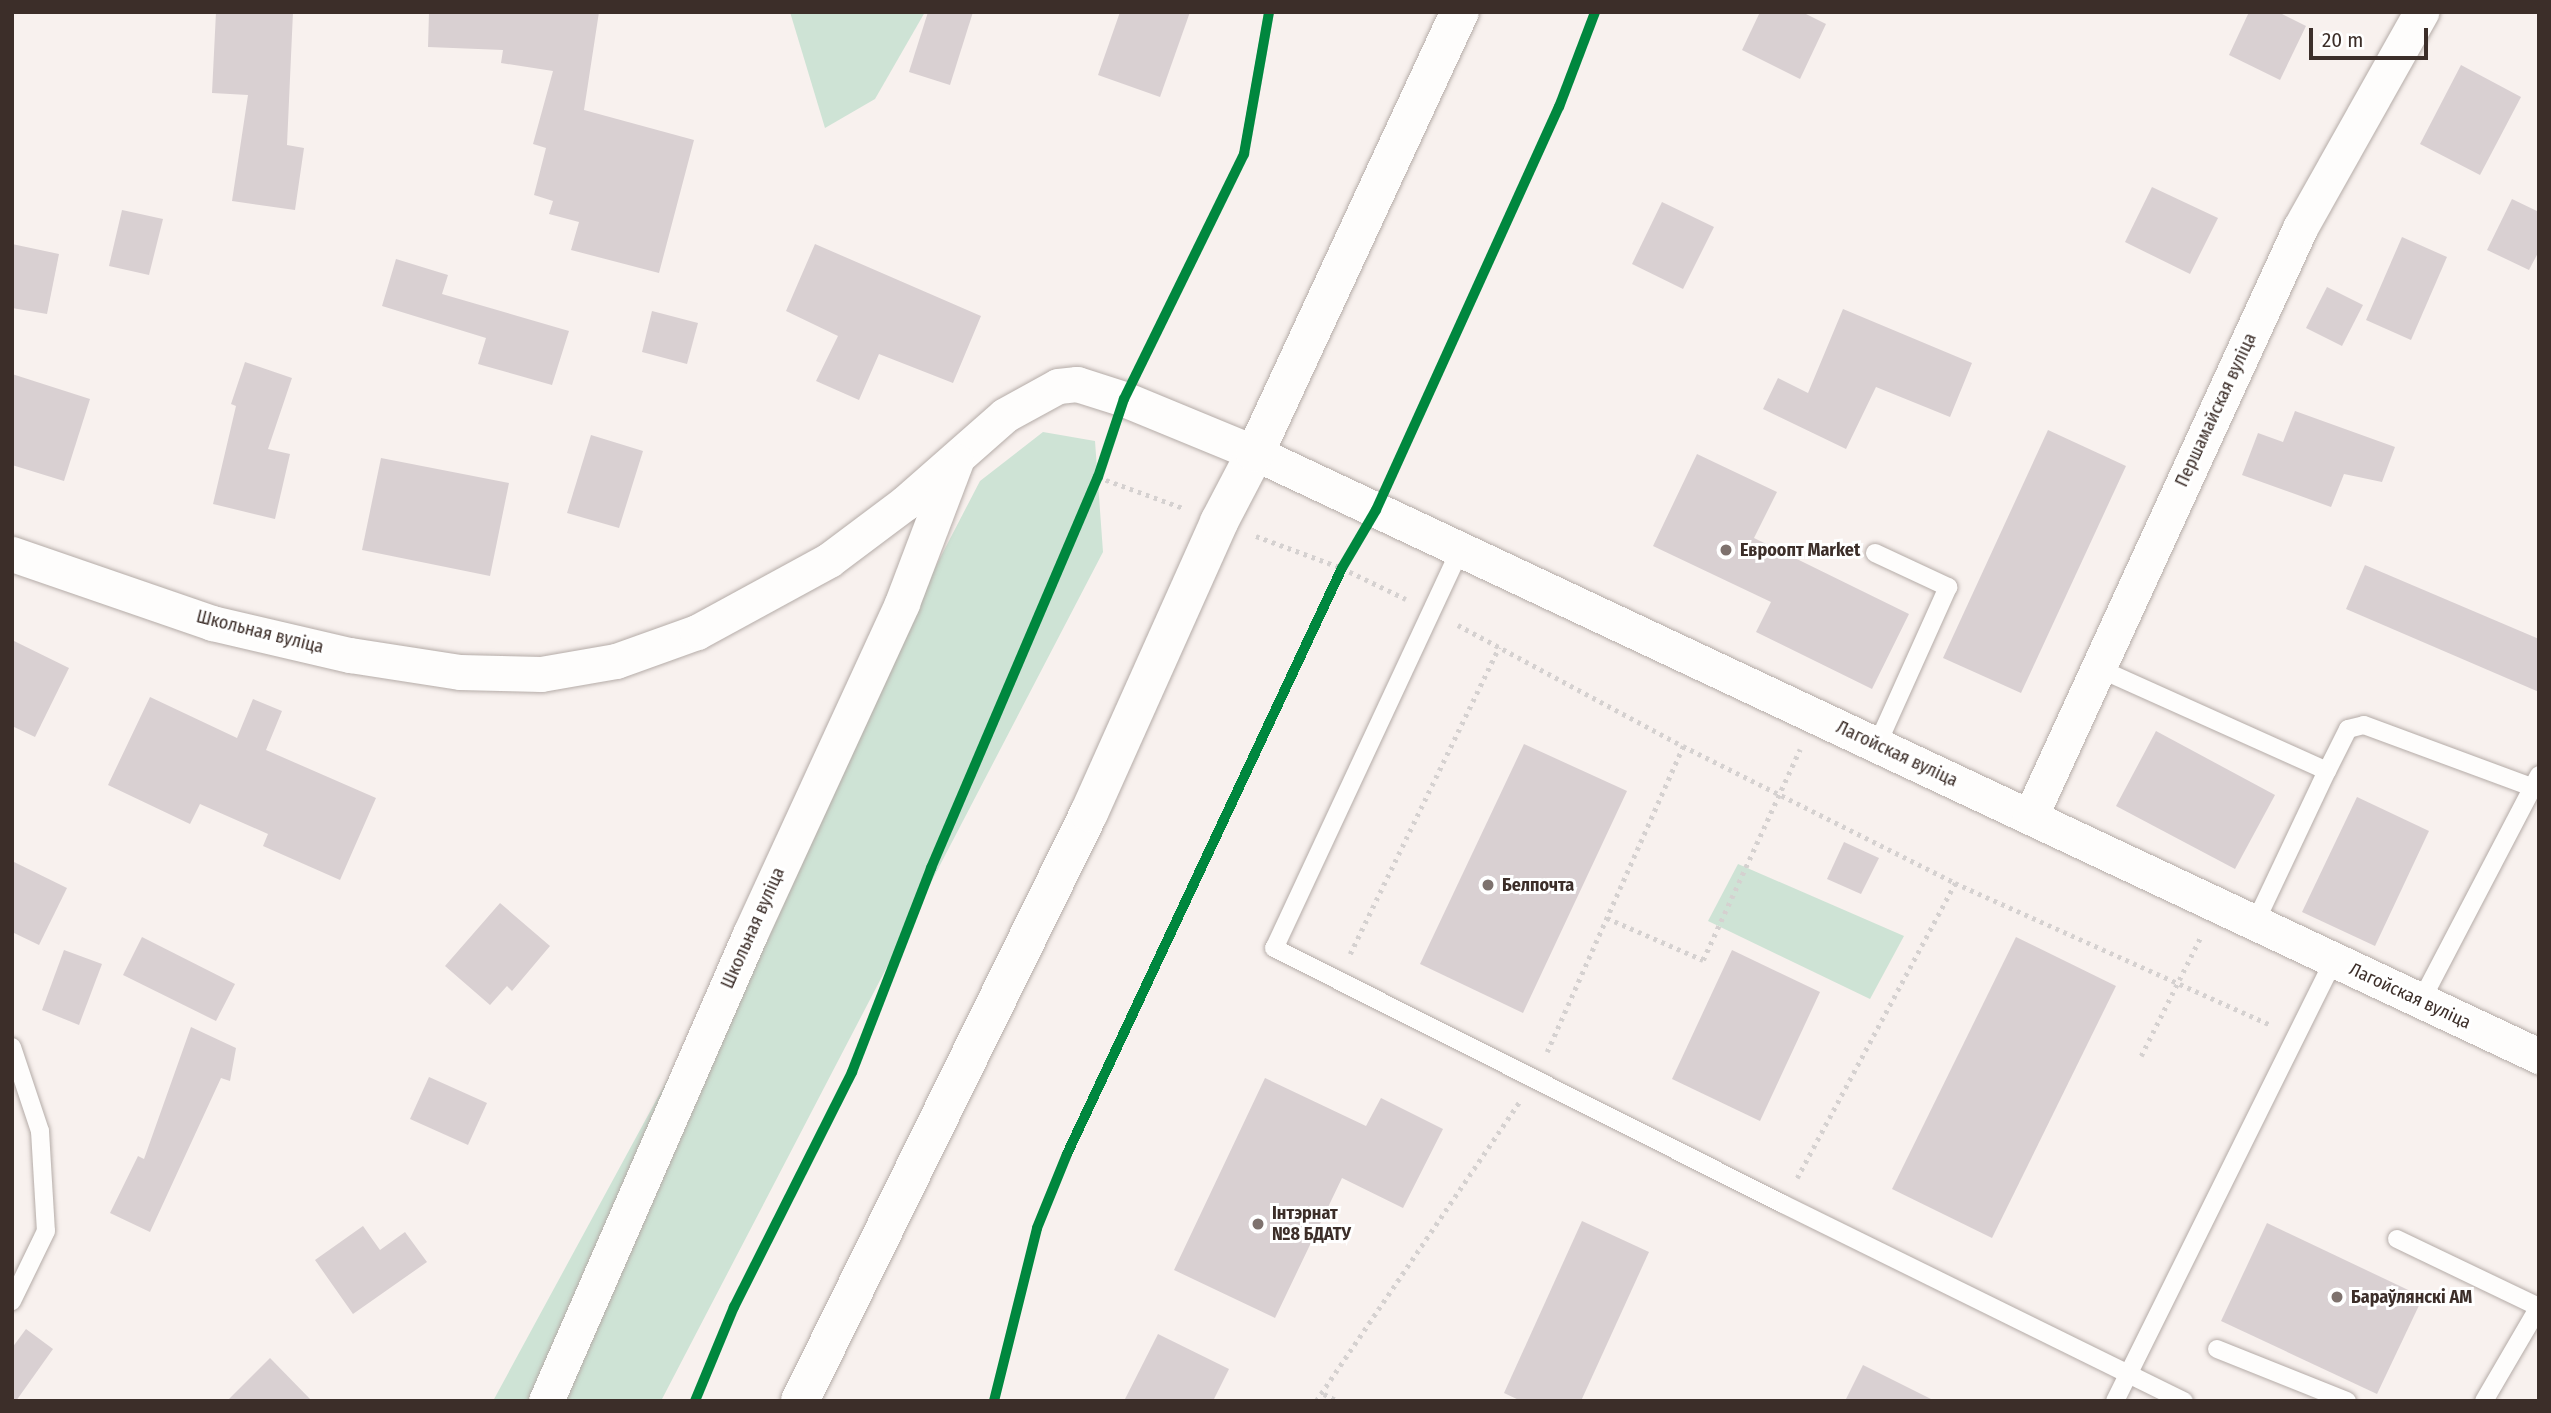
<!DOCTYPE html>
<html>
<head>
<meta charset="utf-8">
<style>
  body { margin:0 }
  #map { position:relative; width:2551px; height:1413px; overflow:hidden; background:#f8f1ee; font-family:"Fira Sans Condensed",sans-serif }
  div>[style] { position:absolute }
  .green>* { inset:0; background:#cee3d5 }
  .building>* { inset:0; background:#d9d0d2 }
  .path>* { height:4.5px; margin-top:-2.25px; transform-origin:0; background:repeating-linear-gradient(90deg,#d5d1d0 0 3.5px,transparent 0 8.5px) }
  .roads { filter:drop-shadow(0 0 2px #b5aca8) drop-shadow(0 0 2px #b5aca8) }
  .service>* { height:18px; margin:-9px; padding:0 9px; transform-origin:9px; border-radius:9px; background:#fefdfc }
  .minor>* { height:35px; margin:-17.5px; padding:0 17.5px; transform-origin:17.5px; border-radius:17.5px; background:#fefdfc }
  .secondary>* { height:38px; margin:-19px; padding:0 19px; transform-origin:19px; border-radius:19px; background:#fefdfc }
  .cycleway>* { height:10px; margin:-5px; padding:0 5px; transform-origin:5px; border-radius:5px; background:#00873e }
  .dots>* { width:19px; height:19px; translate:-50% -50%; box-sizing:border-box; border:4px solid #fff; border-radius:50% }
  span { translate:-50% -50%; white-space:nowrap; text-align:center; line-height:1.15; -webkit-text-stroke:6px #fff; paint-order:stroke }
  .street-label { font-size:18px; color:#3c2e29 }
  .poi-label { font-size:18px; color:#3c2e29; font-weight:700 }
  .left { translate:0 -50%; text-align:left }
  .frame { position:absolute; inset:0; border:14px solid #3c2e29; pointer-events:none }
  .scale { position:absolute; left:2309px; top:28px; width:119px; height:32px; box-sizing:border-box; border:4px solid #3c2e29; border-top:0; padding-left:9px; font-size:21px; line-height:24px; white-space:nowrap; color:#3c2e29; -webkit-text-stroke:5px #fff; paint-order:stroke }
</style>
</head>
<body>
<div id="map">
  <div class="green">
    <div style="clip-path:polygon(790px 12px,925px 12px,875px 99px,825px 128px)"></div>
    <div style="clip-path:polygon(1043px 432px,1095px 441px,1103px 552px,661px 1401px,493px 1401px,710px 1001px,980px 481px)"></div>
    <div style="clip-path:polygon(1738px 864px,1904px 936px,1870px 999px,1708px 921px)"></div>
  </div>
  <div class="building">
    <div style="clip-path:polygon(216px 12px,293px 12px,287px 145px,304px 148px,295px 210px,232px 201px,248px 95px,212px 93px)"></div>
    <div style="clip-path:polygon(429px 12px,599px 12px,584px 110px,694px 140px,659px 273px,571px 250px,579px 222px,549px 214px,553px 201px,534px 195px,546px 148px,533px 144px,553px 71px,501px 63px,503px 50px,428px 47px)"></div>
    <div style="clip-path:polygon(928px 12px,973px 12px,950px 85px,909px 72px)"></div>
    <div style="clip-path:polygon(1120px 12px,1190px 12px,1160px 97px,1098px 75px)"></div>
    <div style="clip-path:polygon(1760px 12px,1802px 12px,1826px 24px,1800px 79px,1742px 50px)"></div>
    <div style="clip-path:polygon(2249px 12px,2278px 12px,2306px 26px,2280px 80px,2229px 55px)"></div>
    <div style="clip-path:polygon(2461px 65px,2521px 97px,2480px 175px,2420px 144px)"></div>
    <div style="clip-path:polygon(2152px 187px,2218px 218px,2190px 274px,2125px 242px)"></div>
    <div style="clip-path:polygon(2512px 199px,2539px 212px,2539px 251px,2529px 270px,2487px 250px)"></div>
    <div style="clip-path:polygon(1662px 202px,1714px 227px,1683px 289px,1632px 264px)"></div>
    <div style="clip-path:polygon(122px 210px,163px 219px,149px 275px,109px 266px)"></div>
    <div style="clip-path:polygon(2402px 237px,2447px 257px,2411px 340px,2366px 320px)"></div>
    <div style="clip-path:polygon(12px 244px,59px 254px,47px 314px,12px 308px)"></div>
    <div style="clip-path:polygon(815px 244px,981px 316px,953px 383px,879px 354px,859px 400px,816px 381px,838px 336px,786px 311px)"></div>
    <div style="clip-path:polygon(396px 259px,448px 275px,442px 294px,569px 331px,552px 385px,478px 364px,486px 338px,382px 306px)"></div>
    <div style="clip-path:polygon(2327px 287px,2363px 305px,2342px 346px,2306px 328px)"></div>
    <div style="clip-path:polygon(1843px 309px,1972px 363px,1950px 417px,1876px 387px,1846px 449px,1763px 409px,1778px 378px,1808px 393px)"></div>
    <div style="clip-path:polygon(652px 311px,698px 323px,687px 364px,642px 352px)"></div>
    <div style="clip-path:polygon(245px 362px,292px 378px,268px 449px,290px 454px,275px 519px,213px 504px,236px 406px,231px 404px)"></div>
    <div style="clip-path:polygon(12px 374px,90px 399px,64px 481px,12px 465px)"></div>
    <div style="clip-path:polygon(2295px 411px,2395px 447px,2382px 482px,2344px 474px,2331px 507px,2242px 475px,2258px 433px,2283px 442px)"></div>
    <div style="clip-path:polygon(2048px 430px,2126px 466px,2021px 693px,1943px 658px)"></div>
    <div style="clip-path:polygon(591px 435px,643px 451px,619px 528px,567px 513px)"></div>
    <div style="clip-path:polygon(1697px 454px,1777px 492px,1754px 538px,1909px 614px,1872px 689px,1756px 632px,1771px 602px,1653px 546px)"></div>
    <div style="clip-path:polygon(381px 458px,509px 483px,490px 576px,362px 550px)"></div>
    <div style="clip-path:polygon(2365px 565px,2539px 639px,2539px 692px,2346px 609px)"></div>
    <div style="clip-path:polygon(12px 640px,69px 668px,35px 737px,12px 726px)"></div>
    <div style="clip-path:polygon(150px 697px,237px 738px,253px 699px,282px 711px,266px 750px,376px 798px,340px 880px,263px 846px,268px 834px,200px 804px,190px 824px,108px 785px)"></div>
    <div style="clip-path:polygon(2156px 731px,2275px 795px,2235px 869px,2116px 806px)"></div>
    <div style="clip-path:polygon(1524px 744px,1627px 791px,1523px 1013px,1420px 964px)"></div>
    <div style="clip-path:polygon(2357px 797px,2429px 831px,2375px 946px,2302px 912px)"></div>
    <div style="clip-path:polygon(1844px 842px,1879px 858px,1861px 894px,1827px 879px)"></div>
    <div style="clip-path:polygon(12px 861px,67px 888px,39px 945px,12px 932px)"></div>
    <div style="clip-path:polygon(500px 903px,550px 946px,512px 991px,507px 986px,490px 1005px,445px 966px)"></div>
    <div style="clip-path:polygon(142px 937px,235px 984px,216px 1021px,123px 975px)"></div>
    <div style="clip-path:polygon(2016px 937px,2116px 986px,1992px 1238px,1892px 1189px)"></div>
    <div style="clip-path:polygon(64px 950px,102px 964px,79px 1025px,42px 1010px)"></div>
    <div style="clip-path:polygon(1732px 950px,1820px 992px,1760px 1121px,1672px 1079px)"></div>
    <div style="clip-path:polygon(191px 1027px,236px 1048px,230px 1081px,221px 1078px,150px 1232px,110px 1213px,138px 1156px,144px 1159px)"></div>
    <div style="clip-path:polygon(429px 1077px,487px 1103px,468px 1145px,410px 1119px)"></div>
    <div style="clip-path:polygon(1265px 1078px,1366px 1126px,1381px 1098px,1443px 1129px,1403px 1208px,1342px 1178px,1275px 1318px,1174px 1270px)"></div>
    <div style="clip-path:polygon(1582px 1221px,1649px 1252px,1581px 1401px,1521px 1401px,1504px 1393px)"></div>
    <div style="clip-path:polygon(2267px 1223px,2423px 1297px,2377px 1394px,2221px 1321px)"></div>
    <div style="clip-path:polygon(363px 1226px,380px 1250px,405px 1232px,427px 1262px,353px 1314px,315px 1260px)"></div>
    <div style="clip-path:polygon(26px 1329px,53px 1349px,16px 1401px,12px 1401px,12px 1348px)"></div>
    <div style="clip-path:polygon(1158px 1334px,1229px 1369px,1213px 1401px,1124px 1401px)"></div>
    <div style="clip-path:polygon(270px 1358px,312px 1401px,227px 1401px)"></div>
    <div style="clip-path:polygon(1863px 1365px,1935px 1401px,1845px 1401px)"></div>
  </div>
  <div class="path">
    <div style="left:1140px;top:367px;width:237px;rotate:-64deg"></div>
    <div style="left:1244px;top:154px;width:144px;rotate:-80deg"></div>
    <div style="left:1098px;top:477px;width:90px;rotate:20deg"></div>
    <div style="left:1256px;top:536px;width:92px;rotate:20.4deg"></div>
    <div style="left:1342px;top:568px;width:71px;rotate:25.8deg"></div>
    <div style="left:1458px;top:625px;width:255px;rotate:28.3deg"></div>
    <div style="left:1683px;top:746px;width:305px;rotate:26.7deg"></div>
    <div style="left:1955px;top:883px;width:344px;rotate:24.2deg"></div>
    <div style="left:1607px;top:918px;width:105px;rotate:23.6deg"></div>
    <div style="left:1703px;top:960px;width:232px;rotate:-65.3deg"></div>
    <div style="left:1350px;top:954px;width:341px;rotate:-64.1deg"></div>
    <div style="left:1547px;top:1052px;width:335px;rotate:-66deg"></div>
    <div style="left:2141px;top:1056px;width:132px;rotate:-63.4deg"></div>
    <div style="left:1797px;top:1178px;width:335px;rotate:-61.8deg"></div>
    <div style="left:1324px;top:1394px;width:16px;rotate:27deg"></div>
    <div style="left:695px;top:1401px;width:102px;rotate:-67.5deg"></div>
    <div style="left:734px;top:1307px;width:263px;rotate:-63.3deg"></div>
    <div style="left:852px;top:1072px;width:219px;rotate:-68.8deg"></div>
    <div style="left:931px;top:868px;width:425px;rotate:-66.9deg"></div>
    <div style="left:1098px;top:477px;width:46px;rotate:-71.2deg"></div>
    <div style="left:1316px;top:1401px;width:361px;rotate:-55.8deg"></div>
  </div>
  <div class="roads">
    <div class="service">
      <div style="left:1460px;top:550px;width:439px;rotate:115deg"></div>
      <div style="left:1274px;top:948px;width:570px;rotate:26.7deg"></div>
      <div style="left:1783px;top:1204px;width:447px;rotate:26.2deg"></div>
      <div style="left:1875px;top:553px;width:81px;rotate:25deg"></div>
      <div style="left:1948px;top:587px;width:173px;rotate:114.2deg"></div>
      <div style="left:2098px;top:668px;width:251px;rotate:24.2deg"></div>
      <div style="left:2327px;top:771px;width:47px;rotate:-63.4deg"></div>
      <div style="left:2348px;top:729px;width:16px;rotate:-14deg"></div>
      <div style="left:2364px;top:725px;width:179px;rotate:20.3deg"></div>
      <div style="left:2255px;top:923px;width:168px;rotate:-64.7deg"></div>
      <div style="left:2421px;top:1001px;width:255px;rotate:-62.4deg"></div>
      <div style="left:12px;top:1047px;width:89px;rotate:71.6deg"></div>
      <div style="left:40px;top:1131px;width:100px;rotate:86.6deg"></div>
      <div style="left:46px;top:1231px;width:78px;rotate:115.9deg"></div>
      <div style="left:2397px;top:1239px;width:157px;rotate:25.6deg"></div>
      <div style="left:2217px;top:1349px;width:140px;rotate:21.8deg"></div>
      <div style="left:2115px;top:1401px;width:492px;rotate:-63.6deg"></div>
      <div style="left:2484px;top:1401px;width:109px;rotate:-59.7deg"></div>
    </div>
    <div class="minor">
      <div style="left:12px;top:554px;width:212px;rotate:19deg"></div>
      <div style="left:212px;top:623px;width:142px;rotate:13.1deg"></div>
      <div style="left:350px;top:655px;width:111px;rotate:8.8deg"></div>
      <div style="left:460px;top:672px;width:81px;rotate:1.4deg"></div>
      <div style="left:541px;top:674px;width:76px;rotate:-9.8deg"></div>
      <div style="left:616px;top:661px;width:86px;rotate:-19.7deg"></div>
      <div style="left:697px;top:632px;width:150px;rotate:-28.6deg"></div>
      <div style="left:829px;top:560px;width:95px;rotate:-36.9deg"></div>
      <div style="left:905px;top:503px;width:133px;rotate:-41.3deg"></div>
      <div style="left:1005px;top:415px;width:60px;rotate:-28.7deg"></div>
      <div style="left:1058px;top:386px;width:19px;rotate:-6deg"></div>
      <div style="left:1077px;top:384px;width:49px;rotate:17.7deg"></div>
      <div style="left:1124px;top:399px;width:142px;rotate:22.4deg"></div>
      <div style="left:1255px;top:453px;width:1419px;rotate:25.16deg"></div>
      <div style="left:2030px;top:817px;width:648px;rotate:-65.37deg"></div>
      <div style="left:2300px;top:228px;width:248px;rotate:-60.7deg"></div>
      <div style="left:546px;top:1401px;width:510px;rotate:-66.4deg"></div>
      <div style="left:750px;top:934px;width:364px;rotate:-65.3deg"></div>
      <div style="left:902px;top:603px;width:152px;rotate:-69.2deg"></div>
    </div>
    <div class="secondary">
      <div style="left:800px;top:1401px;width:655px;rotate:-63.83deg"></div>
      <div style="left:1089px;top:813px;width:319px;rotate:-65.9deg"></div>
      <div style="left:1219px;top:522px;width:78px;rotate:-62.4deg"></div>
      <div style="left:1255px;top:453px;width:486px;rotate:-65.1deg"></div>
    </div>
  </div>
  <div class="cycleway">
    <div style="left:695px;top:1401px;width:102px;rotate:-67.5deg"></div>
    <div style="left:734px;top:1307px;width:263px;rotate:-63.3deg"></div>
    <div style="left:852px;top:1072px;width:219px;rotate:-68.8deg"></div>
    <div style="left:931px;top:868px;width:425px;rotate:-66.9deg"></div>
    <div style="left:1098px;top:477px;width:82px;rotate:-71.6deg"></div>
    <div style="left:1124px;top:399px;width:273px;rotate:-63.9deg"></div>
    <div style="left:1244px;top:154px;width:144px;rotate:-80deg"></div>
    <div style="left:994px;top:1401px;width:178px;rotate:-76deg"></div>
    <div style="left:1037px;top:1228px;width:80px;rotate:-67.9deg"></div>
    <div style="left:1067px;top:1154px;width:647px;rotate:-64.86deg"></div>
    <div style="left:1342px;top:568px;width:67px;rotate:-59.6deg"></div>
    <div style="left:1376px;top:510px;width:443px;rotate:-65.6deg"></div>
    <div style="left:1559px;top:107px;width:102px;rotate:-69.2deg"></div>
  </div>
  <div class="dots">
    <div style="left:1726px;top:550px;background:#7e726e"></div>
    <div style="left:1488px;top:885px;background:#7e726e"></div>
    <div style="left:1258px;top:1224px;background:#7e726e"></div>
    <div style="left:2337px;top:1297px;background:#7e726e"></div>
  </div>
  <div class="street-label">
    <span style="left:2216px;top:410px;rotate:-65deg">Першамайская вуліца</span>
    <span style="left:260px;top:632px;rotate:14deg">Школьная вуліца</span>
    <span style="left:1897px;top:754px;rotate:25deg">Лагойская вуліца</span>
    <span style="left:753px;top:928px;rotate:-66deg">Школьная вуліца</span>
    <span style="left:2410px;top:996px;rotate:25deg">Лагойская вуліца</span>
  </div>
  <div class="poi-label">
    <span class="left" style="left:1740px;top:550px">Евроопт Market</span>
    <span class="left" style="left:1502px;top:885px">Белпочта</span>
    <span class="left" style="left:1272px;top:1224px">Інтэрнат<br>№8 БДАТУ</span>
    <span class="left" style="left:2351px;top:1297px">Бараўлянскі АМ</span>
  </div>
  <div class="frame"></div>
  <div class="scale">20 m</div>
</div>
</body>
</html>
